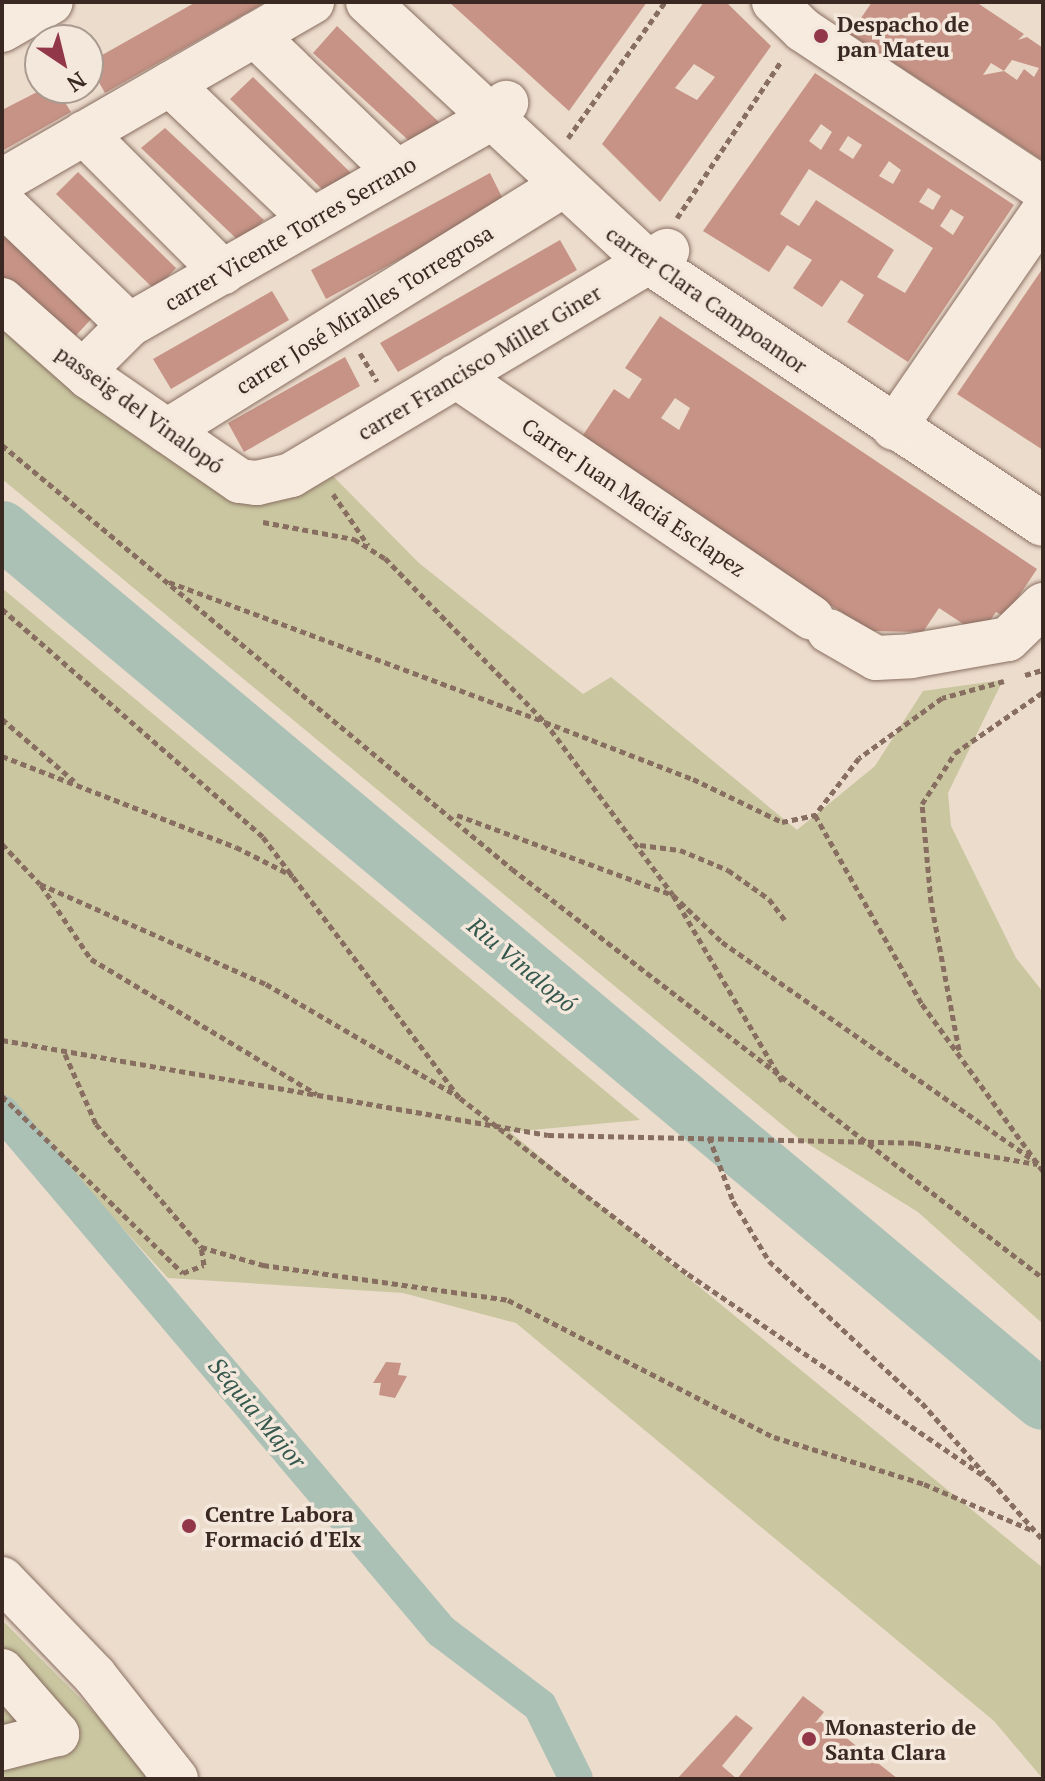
<!DOCTYPE html>
<html>
<head>
<meta charset="utf-8">
<style>
  body { margin:0 }
  #map { position:relative; width:1045px; height:1781px; overflow:hidden; background:#ecdccc; font-family:"PT Serif",serif }
  div>[style] { position:absolute }
  .green>* { inset:0; background:#c9c6a0 }
  .canal>* { height:34px; margin:-17px; padding:0 17px; transform-origin:17px; border-radius:17px; background:#acc1b6 }
  .river>* { height:58px; margin:-29px; padding:0 29px; transform-origin:29px; border-radius:29px; background:#acc1b6 }
  .building>* { inset:0; background:#c69386 }
  .path>* { height:5px; margin-top:-2.5px; transform-origin:0; background:repeating-linear-gradient(90deg,#886e61 0 6px,transparent 0 10px) }
  .roads { filter:drop-shadow(0 0 2px #886e61) drop-shadow(0 0 2px #886e61) }
  .minor>* { height:44px; margin:-22px; padding:0 22px; transform-origin:22px; border-radius:22px; background:#f7ebdf }
  .path-bridge>* { height:5px; margin-top:-2.5px; transform-origin:0; background:repeating-linear-gradient(90deg,#886e61 0 6px,transparent 0 10px) }
  .dots>* { width:22px; height:22px; translate:-50% -50%; box-sizing:border-box; border:4px solid #f4e7db; border-radius:50% }
  span { translate:-50% -50%; white-space:nowrap; text-align:center; line-height:1.15; -webkit-text-stroke:7px #f4e7db; paint-order:stroke }
  .poi-label { font-size:22px; color:#3a2923; font-weight:700 }
  .left { translate:0 -50%; text-align:left }
  .street-label { font-size:22px; color:#3a2923 }
  .water-label { font-size:24px; color:#34584e; font-style:italic }
  .frame { position:absolute; inset:0; border:4px solid #3a2923; pointer-events:none }
  .north { position:absolute; left:24px; top:24px; width:80px; height:80px; box-sizing:border-box; background:#f4e7db; border:2px solid #aa9b91; border-radius:50%; rotate:145deg; font-size:22px; font-weight:700; line-height:32px; text-align:center; color:#3a2923 }
  .north::after { content:''; display:block; margin:auto; width:28px; height:36px; background:#92364a; clip-path:polygon(50% 0,100% 100%,50% 72%,0 100%) }
</style>
</head>
<body>
<div id="map">
  <div class="green">
    <div style="clip-path:polygon(2px 314px,256px 497px,323px 466px,419px 563px,583px 694px,611px 677px,797px 830px,875px 766px,923px 691px,1003px 680px,948px 793px,951px 826px,1016px 958px,1043px 992px,1043px 1324px,918px 1212px,797px 1137px,2px 479px)"></div>
    <div style="clip-path:polygon(2px 588px,640px 1120px,510px 1132px,1043px 1568px,1043px 1779px,994px 1721px,516px 1323px,403px 1293px,168px 1278px,21px 1117px,2px 1134px)"></div>
    <div style="clip-path:polygon(2px 1620px,161px 1779px,2px 1779px)"></div>
  </div>
  <div class="canal">
    <div style="left:2px;top:1112px;width:680px;rotate:49.77deg"></div>
    <div style="left:441px;top:1631px;width:124px;rotate:37.1deg"></div>
    <div style="left:540px;top:1706px;width:81px;rotate:63.7deg"></div>
  </div>
  <div class="river">
    <div style="left:2px;top:530px;width:1357px;rotate:39.92deg"></div>
  </div>
  <div class="building">
    <div style="clip-path:polygon(196px 2px,266px 2px,105px 93px,88px 63px)"></div>
    <div style="clip-path:polygon(449px 2px,647px 2px,569px 111px)"></div>
    <div style="clip-path:polygon(evenodd,704px 2px,726px 2px,771px 46px,660px 202px,602px 144px,704px 2px,694px 64px,715px 77px,697px 100px,675px 88px,694px 64px)"></div>
    <div style="clip-path:polygon(evenodd,872px 2px,976px 2px,1024px 34px,1018px 40px,1027px 37px,1043px 48px,1043px 161px,850px 34px,872px 2px,1012px 60px,1039px 68px,1034px 77px,1024px 69px,1017px 80px,1004px 71px,983px 75px,991px 63px,1004px 71px,1012px 60px)"></div>
    <div style="clip-path:polygon(337px 26px,441px 124px,418px 149px,313px 53px)"></div>
    <div style="clip-path:polygon(evenodd,815px 73px,1014px 205px,908px 362px,847px 322px,864px 295px,841px 280px,822px 307px,793px 288px,812px 260px,787px 245px,769px 272px,703px 231px,815px 73px,821px 124px,832px 132px,821px 150px,809px 141px,821px 124px,815px 73px,848px 136px,862px 145px,853px 159px,839px 150px,848px 136px,815px 73px,889px 161px,901px 170px,893px 184px,879px 176px,889px 161px,815px 73px,809px 169px,933px 248px,905px 293px,877px 277px,894px 250px,816px 200px,799px 226px,780px 214px,809px 169px,815px 73px,928px 188px,941px 196px,933px 210px,919px 202px,928px 188px,815px 73px,951px 209px,964px 217px,953px 235px,940px 226px,951px 209px)"></div>
    <div style="clip-path:polygon(253px 77px,352px 174px,330px 197px,230px 99px)"></div>
    <div style="clip-path:polygon(45px 88px,56px 88px,71px 112px,2px 151px,2px 110px)"></div>
    <div style="clip-path:polygon(165px 128px,264px 220px,241px 243px,141px 148px)"></div>
    <div style="clip-path:polygon(78px 172px,176px 268px,155px 290px,56px 194px)"></div>
    <div style="clip-path:polygon(490px 173px,505px 203px,326px 299px,311px 270px)"></div>
    <div style="clip-path:polygon(2px 234px,93px 317px,70px 342px,2px 277px)"></div>
    <div style="clip-path:polygon(560px 240px,577px 270px,398px 372px,380px 343px)"></div>
    <div style="clip-path:polygon(1043px 268px,1043px 450px,957px 394px)"></div>
    <div style="clip-path:polygon(272px 291px,289px 320px,171px 389px,153px 359px)"></div>
    <div style="clip-path:polygon(evenodd,660px 316px,1037px 569px,1005px 617px,996px 612px,980px 635px,939px 608px,923px 632px,871px 631px,577px 444px,614px 389px,629px 399px,642px 379px,625px 368px,660px 316px,675px 398px,690px 408px,679px 430px,661px 418px,675px 398px)"></div>
    <div style="clip-path:polygon(345px 357px,360px 386px,244px 452px,228px 423px)"></div>
    <div style="clip-path:polygon(386px 1362px,401px 1363px,398px 1375px,407px 1376px,395px 1398px,379px 1395px,381px 1383px,373px 1383px)"></div>
    <div style="clip-path:polygon(803px 1696px,824px 1712px,815px 1723px,825px 1721px,898px 1779px,677px 1779px,736px 1715px,753px 1728px,722px 1766px,737px 1779px)"></div>
  </div>
  <div class="path">
    <div style="left:568px;top:138px;width:167px;rotate:-54.5deg"></div>
    <div style="left:677px;top:218px;width:190px;rotate:-56.4deg"></div>
    <div style="left:360px;top:353px;width:33px;rotate:59deg"></div>
    <div style="left:2px;top:445px;width:663px;rotate:39.74deg"></div>
    <div style="left:512px;top:869px;width:670px;rotate:37.61deg"></div>
    <div style="left:333px;top:494px;width:62px;rotate:55.5deg"></div>
    <div style="left:263px;top:522px;width:93px;rotate:10.6deg"></div>
    <div style="left:354px;top:539px;width:36px;rotate:32deg"></div>
    <div style="left:385px;top:558px;width:229px;rotate:45.7deg"></div>
    <div style="left:545px;top:722px;width:159px;rotate:21.1deg"></div>
    <div style="left:693px;top:779px;width:99px;rotate:25.8deg"></div>
    <div style="left:782px;top:822px;width:34px;rotate:-12deg"></div>
    <div style="left:169px;top:582px;width:401px;rotate:20.4deg"></div>
    <div style="left:545px;top:722px;width:215px;rotate:53.5deg"></div>
    <div style="left:673px;top:895px;width:68px;rotate:43.8deg"></div>
    <div style="left:722px;top:942px;width:392px;rotate:35deg"></div>
    <div style="left:2px;top:609px;width:347px;rotate:41.1deg"></div>
    <div style="left:263px;top:837px;width:327px;rotate:53deg"></div>
    <div style="left:460px;top:1098px;width:288px;rotate:37.7deg"></div>
    <div style="left:688px;top:1274px;width:367px;rotate:34.3deg"></div>
    <div style="left:1025px;top:675px;width:19px;rotate:-16deg"></div>
    <div style="left:1004px;top:681px;width:64px;rotate:164.7deg"></div>
    <div style="left:942px;top:698px;width:102px;rotate:144.1deg"></div>
    <div style="left:859px;top:758px;width:72px;rotate:127.7deg"></div>
    <div style="left:815px;top:815px;width:217px;rotate:60.5deg"></div>
    <div style="left:922px;top:1004px;width:206px;rotate:54.1deg"></div>
    <div style="left:2px;top:719px;width:95px;rotate:40.7deg"></div>
    <div style="left:2px;top:756px;width:251px;rotate:21.3deg"></div>
    <div style="left:236px;top:847px;width:64px;rotate:27deg"></div>
    <div style="left:457px;top:815px;width:230px;rotate:20.3deg"></div>
    <div style="left:673px;top:895px;width:216px;rotate:59.6deg"></div>
    <div style="left:2px;top:844px;width:55px;rotate:46.5deg"></div>
    <div style="left:40px;top:884px;width:247px;rotate:23.9deg"></div>
    <div style="left:266px;top:984px;width:224px;rotate:30.3deg"></div>
    <div style="left:640px;top:845px;width:40px;rotate:7.1deg"></div>
    <div style="left:680px;top:850px;width:52px;rotate:22.6deg"></div>
    <div style="left:728px;top:870px;width:50px;rotate:35.3deg"></div>
    <div style="left:769px;top:899px;width:26px;rotate:53deg"></div>
    <div style="left:41px;top:885px;width:89px;rotate:56deg"></div>
    <div style="left:91px;top:959px;width:263px;rotate:30.9deg"></div>
    <div style="left:2px;top:1040px;width:554px;rotate:9.87deg"></div>
    <div style="left:959px;top:1050px;width:151px;rotate:-100.7deg"></div>
    <div style="left:931px;top:902px;width:98px;rotate:-95.2deg"></div>
    <div style="left:922px;top:804px;width:61px;rotate:-57.1deg"></div>
    <div style="left:955px;top:753px;width:107px;rotate:-34.7deg"></div>
    <div style="left:65px;top:1054px;width:77px;rotate:66.1deg"></div>
    <div style="left:96px;top:1124px;width:162px;rotate:49.5deg"></div>
    <div style="left:201px;top:1247px;width:65px;rotate:16.2deg"></div>
    <div style="left:263px;top:1265px;width:247px;rotate:8.1deg"></div>
    <div style="left:508px;top:1300px;width:299px;rotate:27.3deg"></div>
    <div style="left:774px;top:1437px;width:157px;rotate:17.4deg"></div>
    <div style="left:924px;top:1484px;width:117px;rotate:23.1deg"></div>
    <div style="left:2px;top:1096px;width:253px;rotate:44.4deg"></div>
    <div style="left:183px;top:1273px;width:22px;rotate:-21deg"></div>
    <div style="left:204px;top:1265px;width:18px;rotate:-99deg"></div>
    <div style="left:709px;top:1137px;width:68px;rotate:69.4deg"></div>
    <div style="left:733px;top:1201px;width:70px;rotate:59deg"></div>
    <div style="left:769px;top:1261px;width:209px;rotate:42.9deg"></div>
    <div style="left:922px;top:1403px;width:94px;rotate:48.5deg"></div>
    <div style="left:991px;top:1481px;width:79px;rotate:48.6deg"></div>
  </div>
  <div class="roads">
    <div class="minor">
      <div style="left:368px;top:2px;width:381px;rotate:42.9deg"></div>
      <div style="left:647px;top:261px;width:475px;rotate:33.6deg"></div>
      <div style="left:774px;top:2px;width:40px;rotate:44deg"></div>
      <div style="left:803px;top:30px;width:288px;rotate:33.5deg"></div>
      <div style="left:2px;top:30px;width:56px;rotate:-29.7deg"></div>
      <div style="left:255px;top:35px;width:197px;rotate:44deg"></div>
      <div style="left:170px;top:84px;width:197px;rotate:43.6deg"></div>
      <div style="left:84px;top:133px;width:197px;rotate:45deg"></div>
      <div style="left:2px;top:181px;width:358px;rotate:-30deg"></div>
      <div style="left:2px;top:203px;width:176px;rotate:43.8deg"></div>
      <div style="left:2px;top:300px;width:116px;rotate:41.5deg"></div>
      <div style="left:89px;top:377px;width:183px;rotate:34.6deg"></div>
      <div style="left:240px;top:481px;width:17px;rotate:7deg"></div>
      <div style="left:257px;top:483px;width:35px;rotate:-13deg"></div>
      <div style="left:291px;top:475px;width:438px;rotate:-30.8deg"></div>
      <div style="left:456px;top:376px;width:430px;rotate:34.2deg"></div>
      <div style="left:89px;top:377px;width:18px;rotate:-74deg"></div>
      <div style="left:94px;top:360px;width:49px;rotate:-45deg"></div>
      <div style="left:129px;top:325px;width:416px;rotate:-29.7deg"></div>
      <div style="left:490px;top:119px;width:23px;rotate:-45deg"></div>
      <div style="left:894px;top:428px;width:262px;rotate:-55.4deg"></div>
      <div style="left:167px;top:431px;width:463px;rotate:-31.8deg"></div>
      <div style="left:829px;top:631px;width:54px;rotate:29.9deg"></div>
      <div style="left:876px;top:658px;width:35px;rotate:-3deg"></div>
      <div style="left:911px;top:656px;width:98px;rotate:-9.9deg"></div>
      <div style="left:1008px;top:639px;width:49px;rotate:-44.2deg"></div>
      <div style="left:2px;top:1579px;width:134px;rotate:46.2deg"></div>
      <div style="left:95px;top:1676px;width:131px;rotate:51.8deg"></div>
      <div style="left:2px;top:1671px;width:84px;rotate:48.9deg"></div>
      <div style="left:57px;top:1734px;width:57px;rotate:165.7deg"></div>
    </div>
  </div>
  <div class="path-bridge">
    <div style="left:548px;top:1135px;width:367px;rotate:1.2deg"></div>
    <div style="left:915px;top:1143px;width:124px;rotate:9.8deg"></div>
  </div>
  <div class="dots">
    <div style="left:821px;top:36px;background:#92364a"></div>
    <div style="left:189px;top:1526px;background:#92364a"></div>
    <div style="left:809px;top:1739px;background:#92364a"></div>
  </div>
  <div class="poi-label">
    <span class="left" style="left:837px;top:36px">Despacho de<br>pan Mateu</span>
    <span class="left" style="left:205px;top:1526px">Centre Labora<br>Formació d'Elx</span>
    <span class="left" style="left:825px;top:1739px">Monasterio de<br>Santa Clara</span>
  </div>
  <div class="street-label">
    <span style="left:290px;top:233px;rotate:-30deg">carrer Vicente Torres Serrano</span>
    <span style="left:707px;top:299px;rotate:35deg">carrer Clara Campoamor</span>
    <span style="left:364px;top:309px;rotate:-32deg">carrer José Miralles Torregrosa</span>
    <span style="left:479px;top:362px;rotate:-31deg">carrer Francisco Miller Giner</span>
    <span style="left:140px;top:409px;rotate:36deg">passeig del Vinalopó</span>
    <span style="left:634px;top:497px;rotate:34deg">Carrer Juan Maciá Esclapez</span>
  </div>
  <div class="water-label">
    <span style="left:522px;top:965px;rotate:40deg">Riu Vinalopó</span>
    <span style="left:257px;top:1413px;rotate:50deg">Séquia Major</span>
  </div>
  <div class="frame"></div>
  <div class="north">N</div>
</div>
</body>
</html>
